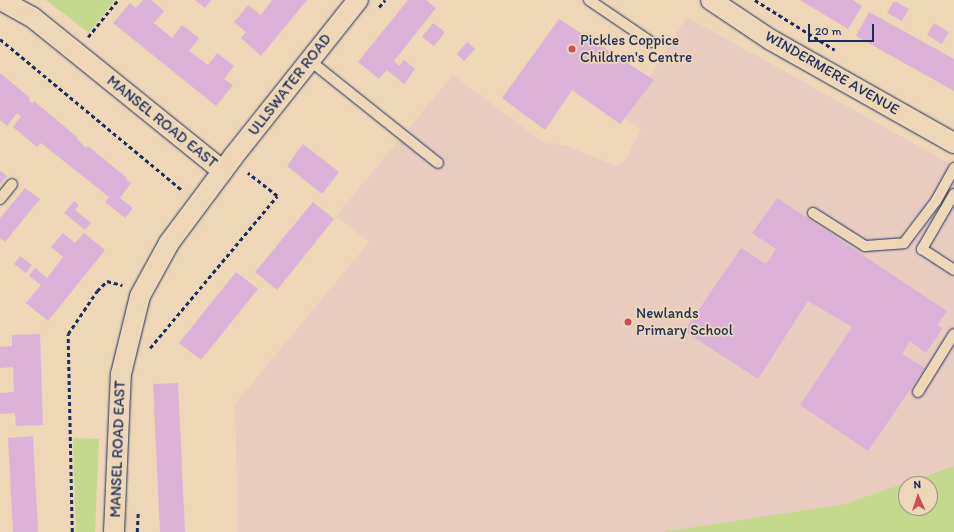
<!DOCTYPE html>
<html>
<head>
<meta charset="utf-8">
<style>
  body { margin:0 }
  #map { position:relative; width:954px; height:532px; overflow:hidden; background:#edd7b6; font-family:Itim,sans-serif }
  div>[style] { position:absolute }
  .built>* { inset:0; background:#e8ccc0 }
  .green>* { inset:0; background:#c4d88e }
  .building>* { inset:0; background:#dcb2d8 }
  .path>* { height:2.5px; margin-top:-1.25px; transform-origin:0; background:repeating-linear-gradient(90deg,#1b2f5e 0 4px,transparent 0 7px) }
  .roads { filter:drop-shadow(0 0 1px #1b2f5e) drop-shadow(0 0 1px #1b2f5e) }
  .service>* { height:10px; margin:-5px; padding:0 5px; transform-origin:5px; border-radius:5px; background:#edd7b6 }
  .minor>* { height:20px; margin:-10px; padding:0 10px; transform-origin:10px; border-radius:10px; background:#edd7b6 }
  .dots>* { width:11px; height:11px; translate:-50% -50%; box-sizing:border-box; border:2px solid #edd7b6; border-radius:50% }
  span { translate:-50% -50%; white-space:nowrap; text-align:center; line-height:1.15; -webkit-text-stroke:3.5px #edd7b6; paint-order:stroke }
  .poi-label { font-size:15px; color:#1b2f5e }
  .left { translate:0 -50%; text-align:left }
  .street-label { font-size:15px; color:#1b2f5e }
  .north { position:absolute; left:898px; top:476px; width:40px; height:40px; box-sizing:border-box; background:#edd7b6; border:1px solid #999493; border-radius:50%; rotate:357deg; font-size:11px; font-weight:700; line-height:16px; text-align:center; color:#1b2f5e }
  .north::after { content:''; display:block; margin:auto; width:14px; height:18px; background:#d1495b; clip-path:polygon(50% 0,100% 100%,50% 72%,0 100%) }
  .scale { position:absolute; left:808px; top:24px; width:66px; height:18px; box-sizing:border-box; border:2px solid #1b2f5e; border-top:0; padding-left:5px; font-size:12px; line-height:14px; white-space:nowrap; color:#1b2f5e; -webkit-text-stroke:3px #edd7b6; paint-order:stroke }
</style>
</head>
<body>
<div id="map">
  <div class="built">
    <div style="clip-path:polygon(687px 17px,954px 166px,954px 466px,845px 504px,662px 532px,238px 532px,235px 404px,369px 242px,336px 216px,453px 75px,544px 143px,564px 145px,616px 166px,626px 159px,641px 129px,624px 118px)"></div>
  </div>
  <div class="green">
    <div style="clip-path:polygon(46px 0,115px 0,89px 33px)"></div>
    <div style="clip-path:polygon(73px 438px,99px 439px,95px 532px,76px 532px)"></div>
    <div style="clip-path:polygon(evenodd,954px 466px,954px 532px,662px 532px,845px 504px,954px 466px,906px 484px,930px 484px,930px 508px,906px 508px,906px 484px)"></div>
  </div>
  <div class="building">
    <div style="clip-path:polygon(143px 0,151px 0,164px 11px,154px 23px,172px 38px,182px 25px,199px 38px,189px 51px,208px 65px,217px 53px,234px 66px,224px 79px,233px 85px,216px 106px,113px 23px,130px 3px,136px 8px)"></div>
    <div style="clip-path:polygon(195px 0,211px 0,205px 8px)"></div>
    <div style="clip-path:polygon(272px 0,307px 0,261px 56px,241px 38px,246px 32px,234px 22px,248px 5px,261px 15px)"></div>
    <div style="clip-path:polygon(408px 0,426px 0,436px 8px,394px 61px,399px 66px,404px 60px,415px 69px,404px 84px,387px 70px,379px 79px,358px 62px)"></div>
    <div style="clip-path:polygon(800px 0,853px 0,862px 6px,848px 29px)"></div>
    <div style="clip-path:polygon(894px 1px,909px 9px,902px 21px,887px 13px)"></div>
    <div style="clip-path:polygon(869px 12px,954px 59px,954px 91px,856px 36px)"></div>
    <div style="clip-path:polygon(559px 19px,654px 80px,620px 124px,572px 90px,545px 130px,502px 98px)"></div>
    <div style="clip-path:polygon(433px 23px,445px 32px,434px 46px,422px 37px)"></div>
    <div style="clip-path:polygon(934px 23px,949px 32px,942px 44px,927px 35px)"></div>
    <div style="clip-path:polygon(467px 42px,475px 49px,464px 61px,457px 54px)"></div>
    <div style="clip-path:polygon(0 73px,30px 98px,29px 100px,32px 103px,34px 101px,78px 138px,77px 139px,86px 148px,88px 146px,127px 178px,126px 179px,131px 183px,120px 198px,133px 208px,125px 218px,105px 202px,109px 197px,41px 143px,37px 147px,13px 127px,21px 116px,17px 113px,7px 126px,0 120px)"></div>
    <div style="clip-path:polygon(303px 144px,339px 172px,322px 194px,287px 166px)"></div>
    <div style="clip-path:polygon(0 171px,7px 176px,0 184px)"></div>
    <div style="clip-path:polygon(25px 188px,40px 199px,5px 242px,0 238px,0 218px)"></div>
    <div style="clip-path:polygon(777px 198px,947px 311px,937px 325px,943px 328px,926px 353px,910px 341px,902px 354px,925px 368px,868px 451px,800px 405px,852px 327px,808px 301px,758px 379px,684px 331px,741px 248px,766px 264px,776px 249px,752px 233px)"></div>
    <div style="clip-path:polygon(74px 201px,79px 205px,75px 210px,91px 223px,85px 230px,64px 213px)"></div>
    <div style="clip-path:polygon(313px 202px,334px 219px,277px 290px,255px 272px)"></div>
    <div style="clip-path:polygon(63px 233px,75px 243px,84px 233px,105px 250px,48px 321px,26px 303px,41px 285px,29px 276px,35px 268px,47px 278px,63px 257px,51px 247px)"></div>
    <div style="clip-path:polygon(20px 256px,32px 265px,26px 273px,14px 264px)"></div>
    <div style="clip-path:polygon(236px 272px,258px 289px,201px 360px,179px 343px)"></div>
    <div style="clip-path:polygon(40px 334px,43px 425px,16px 426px,15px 413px,0 414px,0 393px,14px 392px,13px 367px,0 368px,0 347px,12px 346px,12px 335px)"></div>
    <div style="clip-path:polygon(178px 383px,185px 532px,160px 532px,153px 384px)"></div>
    <div style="clip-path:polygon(33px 436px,38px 532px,13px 532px,8px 438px)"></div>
  </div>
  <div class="path">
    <div style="left:755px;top:0;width:94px;rotate:32deg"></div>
    <div style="left:379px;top:7px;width:9px;rotate:-49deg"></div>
    <div style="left:88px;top:37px;width:48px;rotate:-51deg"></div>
    <div style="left:0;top:39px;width:238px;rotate:39.7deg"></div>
    <div style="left:150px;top:348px;width:198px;rotate:-50.1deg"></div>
    <div style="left:277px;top:196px;width:37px;rotate:-142deg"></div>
    <div style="left:72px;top:532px;width:198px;rotate:-91.2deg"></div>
    <div style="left:68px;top:334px;width:52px;rotate:-56deg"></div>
    <div style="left:97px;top:291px;width:14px;rotate:-45deg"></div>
    <div style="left:107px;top:281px;width:16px;rotate:15deg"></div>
    <div style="left:137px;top:532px;width:21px;rotate:-87deg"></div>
  </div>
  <div class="roads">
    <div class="service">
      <div style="left:589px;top:0;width:75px;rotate:34.1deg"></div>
      <div style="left:309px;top:60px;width:165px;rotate:38.6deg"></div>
      <div style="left:954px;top:194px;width:64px;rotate:120.2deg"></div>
      <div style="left:922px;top:249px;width:38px;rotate:33deg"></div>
      <div style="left:0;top:199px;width:19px;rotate:-51deg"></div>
      <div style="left:813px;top:213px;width:62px;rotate:32.4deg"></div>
      <div style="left:865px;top:246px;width:39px;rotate:-4deg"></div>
      <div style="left:904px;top:243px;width:53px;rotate:-52.7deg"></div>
      <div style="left:936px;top:201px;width:38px;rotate:-61deg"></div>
      <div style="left:918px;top:392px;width:68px;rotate:-58.2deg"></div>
    </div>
    <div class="minor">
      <div style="left:1px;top:0;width:35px;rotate:29deg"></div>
      <div style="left:32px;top:17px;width:245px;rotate:38.9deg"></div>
      <div style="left:711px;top:0;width:72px;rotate:33.7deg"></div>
      <div style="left:771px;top:40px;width:210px;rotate:29.4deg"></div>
      <div style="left:114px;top:532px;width:158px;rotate:-87.5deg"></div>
      <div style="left:121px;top:374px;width:80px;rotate:-76.3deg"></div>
      <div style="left:140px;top:296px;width:60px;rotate:-61.3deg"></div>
      <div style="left:169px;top:243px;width:107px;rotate:-53.3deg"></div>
      <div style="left:233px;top:157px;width:201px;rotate:-51.5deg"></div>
    </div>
  </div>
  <div class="dots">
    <div style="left:572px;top:49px;background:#d1495b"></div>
    <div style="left:628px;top:322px;background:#d1495b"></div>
  </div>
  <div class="poi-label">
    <span class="left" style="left:580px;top:49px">Pickles Coppice<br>Children's Centre</span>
    <span class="left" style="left:636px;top:322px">Newlands<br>Primary School</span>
  </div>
  <div class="street-label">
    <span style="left:832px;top:73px;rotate:30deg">WINDERMERE AVENUE</span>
    <span style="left:290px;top:85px;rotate:-52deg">ULLSWATER ROAD</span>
    <span style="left:162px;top:122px;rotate:39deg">MANSEL ROAD EAST</span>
    <span style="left:118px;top:449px;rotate:-88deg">MANSEL ROAD EAST</span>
  </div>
  <div class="north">N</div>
  <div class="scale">20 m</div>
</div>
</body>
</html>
